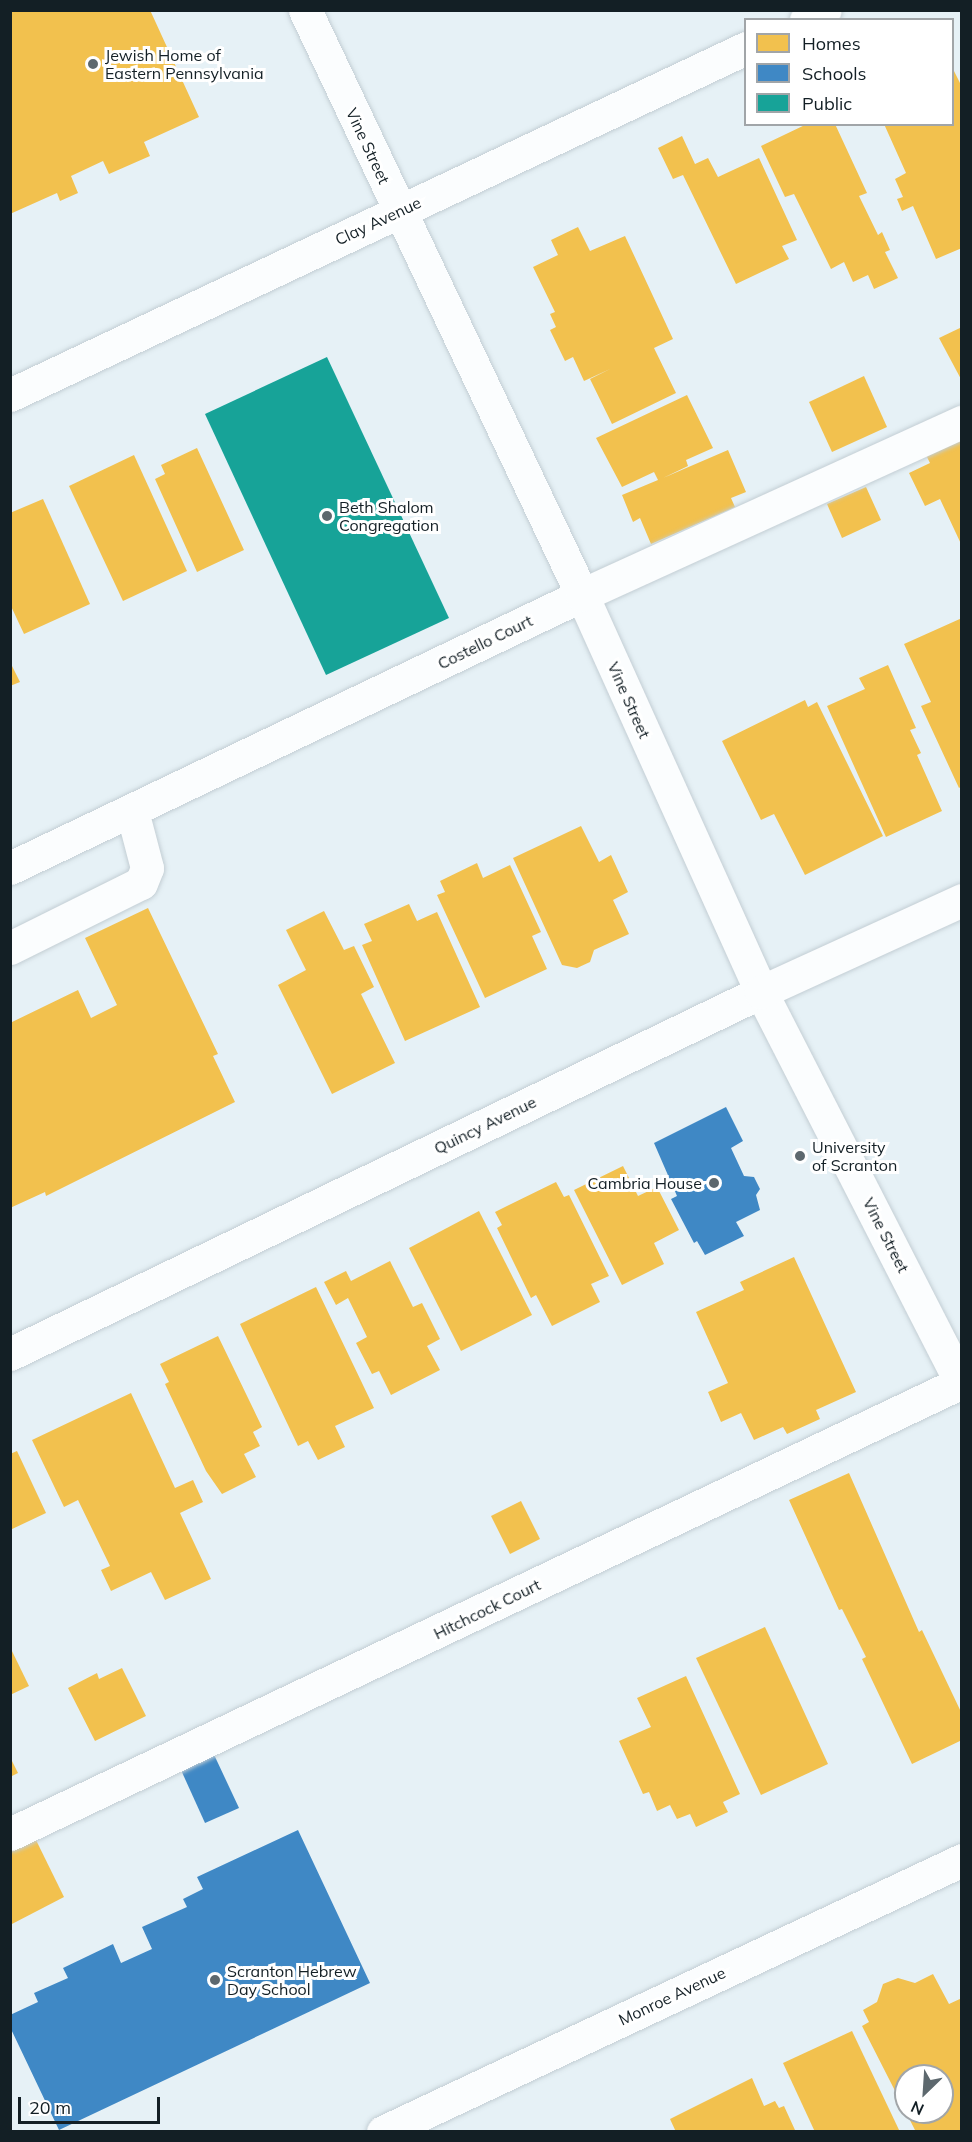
<!DOCTYPE html>
<html>
<head>
<meta charset="utf-8">
<style>
  body { margin:0 }
  #map { position:relative; width:972px; height:2142px; overflow:hidden; background:#e6f1f6; font-family:Mulish,sans-serif }
  div>[style] { position:absolute }
  .homes>* { inset:0; background:#f2c14e }
  .schools>* { inset:0; background:#3f88c5 }
  .public>* { inset:0; background:#17a398 }
  .roads { filter:drop-shadow(0 0 2px #c3ced4) drop-shadow(0 0 2px #c3ced4) }
  .minor>* { height:33px; margin:-16.5px; padding:0 16.5px; transform-origin:16.5px; border-radius:16.5px; background:#fbfdfe }
  .major>* { height:33px; margin:-16.5px; padding:0 16.5px; transform-origin:16.5px; border-radius:16.5px; background:#fbfdfe }
  .dots>* { width:16px; height:16px; translate:-50% -50%; box-sizing:border-box; border:3px solid #fff; border-radius:50% }
  span { translate:-50% -50%; white-space:nowrap; text-align:center; line-height:1.15; -webkit-text-stroke:6px #fff; paint-order:stroke }
  .poi-label { font-size:16px; color:#131f25 }
  .left { translate:0 -50%; text-align:left }
  .right { translate:-100% -50%; text-align:right }
  .street-label { font-size:16px; color:#131f25 }
  .frame { position:absolute; inset:0; border:12px solid #131f25; pointer-events:none }
  .legend { position:absolute; left:744px; top:18px; width:210px; height:108px; box-sizing:border-box; background:#fff; border:2px solid #a1a5a8; margin:0; padding:8px 10px; list-style:none; font-size:18px; color:#131f25 }
  .legend li { display:flex; align-items:center; gap:12px; height:30px }
  .legend b { width:30px; border:2px solid #a1a5a8 }
  .north { position:absolute; left:894px; top:2064px; width:60px; height:60px; box-sizing:border-box; background:#fff; border:2px solid #a1a5a8; border-radius:50%; rotate:205deg; font-size:16px; font-weight:700; line-height:24px; text-align:center; color:#131f25 }
  .north::after { content:''; display:block; margin:auto; width:21px; height:27px; background:#5d686e; clip-path:polygon(50% 0,100% 100%,50% 72%,0 100%) }
  .scale { position:absolute; left:18px; top:2097px; width:142px; height:27px; box-sizing:border-box; border:3px solid #131f25; border-top:0; padding-left:8px; font-size:18px; line-height:21px; white-space:nowrap; color:#131f25; -webkit-text-stroke:4px #fff; paint-order:stroke }
</style>
</head>
<body>
<div id="map">
  <div class="homes">
    <div style="clip-path:polygon(10px 10px,150px 10px,199px 117px,144px 142px,150px 156px,109px 174px,103px 161px,71px 176px,78px 193px,60px 201px,57px 193px,10px 214px)"></div>
    <div style="clip-path:polygon(952px 67px,962px 87px,962px 248px,936px 259px,913px 206px,902px 211px,897px 199px,903px 197px,895px 179px,906px 173px,884px 124px,952px 124px)"></div>
    <div style="clip-path:polygon(807px 124px,835px 124px,867px 193px,859px 196px,878px 235px,882px 232px,890px 250px,885px 252px,898px 278px,874px 289px,868px 275px,853px 282px,844px 262px,831px 269px,794px 194px,785px 197px,761px 146px)"></div>
    <div style="clip-path:polygon(682px 136px,695px 164px,708px 158px,718px 177px,759px 158px,797px 240px,782px 246px,789px 259px,736px 284px,683px 175px,673px 179px,658px 148px)"></div>
    <div style="clip-path:polygon(578px 227px,590px 251px,625px 236px,673px 339px,654px 348px,676px 393px,612px 424px,590px 379px,610px 369px,584px 381px,573px 357px,565px 361px,550px 330px,556px 327px,550px 314px,555px 312px,533px 267px,558px 255px,551px 240px)"></div>
    <div style="clip-path:polygon(962px 327px,962px 381px,939px 338px)"></div>
    <div style="clip-path:polygon(864px 376px,887px 427px,832px 452px,809px 402px)"></div>
    <div style="clip-path:polygon(687px 395px,713px 448px,686px 460px,688px 466px,663px 478px,728px 450px,746px 492px,731px 498px,735px 507px,651px 544px,640px 518px,633px 522px,622px 495px,658px 480px,654px 472px,622px 487px,596px 438px)"></div>
    <div style="clip-path:polygon(962px 438px,962px 546px,940px 499px,925px 506px,909px 473px,930px 463px,924px 451px)"></div>
    <div style="clip-path:polygon(197px 448px,244px 550px,197px 572px,155px 479px,165px 474px,161px 465px)"></div>
    <div style="clip-path:polygon(134px 455px,187px 571px,123px 601px,69px 486px)"></div>
    <div style="clip-path:polygon(866px 487px,881px 520px,842px 538px,827px 504px)"></div>
    <div style="clip-path:polygon(43px 499px,90px 604px,24px 634px,10px 604px,10px 513px)"></div>
    <div style="clip-path:polygon(962px 618px,962px 786px,959px 788px,921px 706px,931px 702px,904px 644px)"></div>
    <div style="clip-path:polygon(10px 662px,20px 682px,10px 686px)"></div>
    <div style="clip-path:polygon(888px 665px,916px 728px,910px 730px,921px 753px,917px 755px,942px 811px,886px 837px,827px 706px,865px 689px,859px 678px)"></div>
    <div style="clip-path:polygon(805px 700px,808px 707px,817px 702px,883px 836px,805px 875px,774px 814px,761px 820px,722px 741px)"></div>
    <div style="clip-path:polygon(581px 826px,599px 862px,611px 855px,628px 892px,613px 900px,629px 934px,594px 950px,590px 962px,577px 968px,562px 965px,513px 858px)"></div>
    <div style="clip-path:polygon(477px 863px,483px 878px,510px 865px,541px 932px,532px 936px,547px 969px,485px 998px,437px 895px,445px 892px,440px 881px)"></div>
    <div style="clip-path:polygon(409px 904px,417px 921px,437px 912px,480px 1007px,405px 1041px,362px 945px,372px 941px,364px 924px)"></div>
    <div style="clip-path:polygon(148px 908px,218px 1054px,213px 1056px,235px 1102px,46px 1196px,45px 1192px,10px 1208px,10px 1023px,78px 990px,91px 1018px,117px 1005px,85px 938px)"></div>
    <div style="clip-path:polygon(324px 911px,344px 950px,354px 946px,374px 987px,361px 994px,395px 1063px,332px 1094px,278px 985px,306px 970px,286px 930px)"></div>
    <div style="clip-path:polygon(623px 1166px,638px 1196px,657px 1187px,679px 1230px,654px 1243px,664px 1264px,622px 1285px,574px 1190px)"></div>
    <div style="clip-path:polygon(556px 1182px,564px 1197px,569px 1195px,609px 1276px,591px 1284px,600px 1302px,552px 1326px,536px 1295px,531px 1298px,497px 1228px,502px 1225px,495px 1212px)"></div>
    <div style="clip-path:polygon(479px 1211px,532px 1315px,461px 1351px,409px 1248px)"></div>
    <div style="clip-path:polygon(794px 1257px,856px 1392px,816px 1410px,820px 1419px,787px 1434px,783px 1427px,754px 1440px,741px 1413px,721px 1422px,708px 1392px,728px 1383px,696px 1312px,744px 1290px,740px 1282px)"></div>
    <div style="clip-path:polygon(390px 1261px,413px 1307px,422px 1303px,440px 1339px,427px 1346px,440px 1370px,391px 1395px,379px 1371px,372px 1374px,356px 1343px,367px 1337px,348px 1298px,336px 1305px,324px 1282px,346px 1271px,351px 1281px)"></div>
    <div style="clip-path:polygon(316px 1287px,374px 1408px,335px 1426px,345px 1447px,318px 1460px,308px 1441px,298px 1446px,240px 1324px)"></div>
    <div style="clip-path:polygon(218px 1336px,262px 1427px,253px 1432px,260px 1446px,244px 1454px,256px 1477px,222px 1494px,206px 1471px,165px 1384px,169px 1382px,160px 1364px)"></div>
    <div style="clip-path:polygon(131px 1393px,175px 1488px,193px 1480px,203px 1502px,180px 1513px,211px 1579px,165px 1600px,151px 1572px,111px 1591px,101px 1570px,110px 1566px,78px 1500px,64px 1507px,32px 1440px)"></div>
    <div style="clip-path:polygon(17px 1451px,46px 1513px,10px 1530px,10px 1454px)"></div>
    <div style="clip-path:polygon(849px 1473px,919px 1632px,922px 1630px,962px 1714px,962px 1740px,912px 1764px,862px 1659px,866px 1657px,842px 1609px,839px 1610px,789px 1500px)"></div>
    <div style="clip-path:polygon(521px 1501px,540px 1539px,510px 1554px,491px 1516px)"></div>
    <div style="clip-path:polygon(765px 1627px,828px 1764px,761px 1795px,696px 1658px)"></div>
    <div style="clip-path:polygon(10px 1647px,29px 1686px,10px 1695px)"></div>
    <div style="clip-path:polygon(122px 1668px,146px 1716px,95px 1741px,68px 1688px,97px 1673px,99px 1679px)"></div>
    <div style="clip-path:polygon(686px 1676px,740px 1794px,723px 1802px,728px 1812px,696px 1827px,690px 1814px,677px 1819px,670px 1805px,657px 1811px,649px 1792px,643px 1794px,619px 1741px,651px 1727px,637px 1698px)"></div>
    <div style="clip-path:polygon(10px 1757px,18px 1773px,10px 1777px)"></div>
    <div style="clip-path:polygon(34px 1836px,64px 1897px,10px 1925px,10px 1844px)"></div>
    <div style="clip-path:polygon(evenodd,933px 1974px,949px 2004px,962px 1998px,962px 2129px,957px 2132px,916px 2132px,862px 2026px,869px 2022px,863px 2010px,877px 2002px,883px 1984px,898px 1978px,915px 1983px,933px 1974px,906px 2076px,942px 2076px,942px 2112px,906px 2112px,906px 2076px)"></div>
    <div style="clip-path:polygon(852px 2031px,900px 2132px,815px 2132px,783px 2063px)"></div>
    <div style="clip-path:polygon(752px 2078px,764px 2106px,775px 2101px,779px 2108px,784px 2106px,795px 2130px,676px 2132px,670px 2119px)"></div>
  </div>
  <div class="schools">
    <div style="clip-path:polygon(726px 1107px,743px 1141px,731px 1148px,744px 1176px,754px 1177px,760px 1189px,756px 1195px,760px 1210px,736px 1222px,744px 1236px,705px 1255px,697px 1241px,694px 1243px,671px 1199px,677px 1196px,654px 1143px)"></div>
    <div style="clip-path:polygon(209px 1744px,239px 1808px,205px 1823px,176px 1759px)"></div>
    <div style="clip-path:polygon(298px 1830px,370px 1983px,59px 2130px,10px 2027px,10px 2015px,38px 2002px,34px 1993px,68px 1978px,63px 1968px,113px 1944px,121px 1963px,152px 1949px,142px 1927px,187px 1907px,183px 1899px,203px 1889px,197px 1877px)"></div>
  </div>
  <div class="public">
    <div style="clip-path:polygon(327px 357px,449px 618px,326px 675px,205px 414px)"></div>
  </div>
  <div class="roads">
    <div class="minor">
      <div style="left:305px;top:10px;width:647px;rotate:64.66deg"></div>
      <div style="left:582px;top:595px;width:435px;rotate:65.7deg"></div>
      <div style="left:761px;top:992px;width:441px;rotate:62.9deg"></div>
      <div style="left:10px;top:868px;width:634px;rotate:-25.51deg"></div>
      <div style="left:582px;top:595px;width:418px;rotate:-24.5deg"></div>
      <div style="left:10px;top:948px;width:146px;rotate:-26.4deg"></div>
      <div style="left:141px;top:883px;width:16px;rotate:-68deg"></div>
      <div style="left:147px;top:868px;width:59px;rotate:-104.7deg"></div>
      <div style="left:10px;top:1354px;width:834px;rotate:-25.74deg"></div>
      <div style="left:761px;top:992px;width:221px;rotate:-24.6deg"></div>
      <div style="left:10px;top:1834px;width:1054px;rotate:-25.4deg"></div>
      <div style="left:383px;top:2132px;width:640px;rotate:-25.16deg"></div>
    </div>
    <div class="major">
      <div style="left:806px;top:20px;width:21px;rotate:-28deg"></div>
      <div style="left:10px;top:395px;width:814px;rotate:-25.24deg"></div>
    </div>
  </div>
  <div class="dots">
    <div style="left:93px;top:64px;background:#5d686e"></div>
    <div style="left:327px;top:516px;background:#5d686e"></div>
    <div style="left:800px;top:1156px;background:#5d686e"></div>
    <div style="left:714px;top:1183px;background:#5d686e"></div>
    <div style="left:215px;top:1980px;background:#5d686e"></div>
  </div>
  <div class="poi-label">
    <span class="left" style="left:105px;top:64px">Jewish Home of<br>Eastern Pennsylvania</span>
    <span class="left" style="left:339px;top:516px">Beth Shalom<br>Congregation</span>
    <span class="left" style="left:812px;top:1156px">University<br>of Scranton</span>
    <span class="right" style="left:702px;top:1183px">Cambria House</span>
    <span class="left" style="left:227px;top:1980px">Scranton Hebrew<br>Day School</span>
  </div>
  <div class="street-label">
    <span style="left:368px;top:146px;rotate:65deg">Vine Street</span>
    <span style="left:378px;top:221px;rotate:-25deg">Clay Avenue</span>
    <span style="left:485px;top:642px;rotate:-26deg">Costello Court</span>
    <span style="left:629px;top:700px;rotate:66deg">Vine Street</span>
    <span style="left:485px;top:1125px;rotate:-26deg">Quincy Avenue</span>
    <span style="left:886px;top:1235px;rotate:63deg">Vine Street</span>
    <span style="left:487px;top:1609px;rotate:-26deg">Hitchcock Court</span>
    <span style="left:672px;top:1996px;rotate:-25deg">Monroe Avenue</span>
  </div>
  <div class="frame"></div>
  <ul class="legend">
  <li><b style="height:16px;background:#f2c14e"></b>Homes</li>
  <li><b style="height:16px;background:#3f88c5"></b>Schools</li>
  <li><b style="height:16px;background:#17a398"></b>Public</li>
  </ul>
  <div class="north">N</div>
  <div class="scale">20 m</div>
</div>
</body>
</html>
